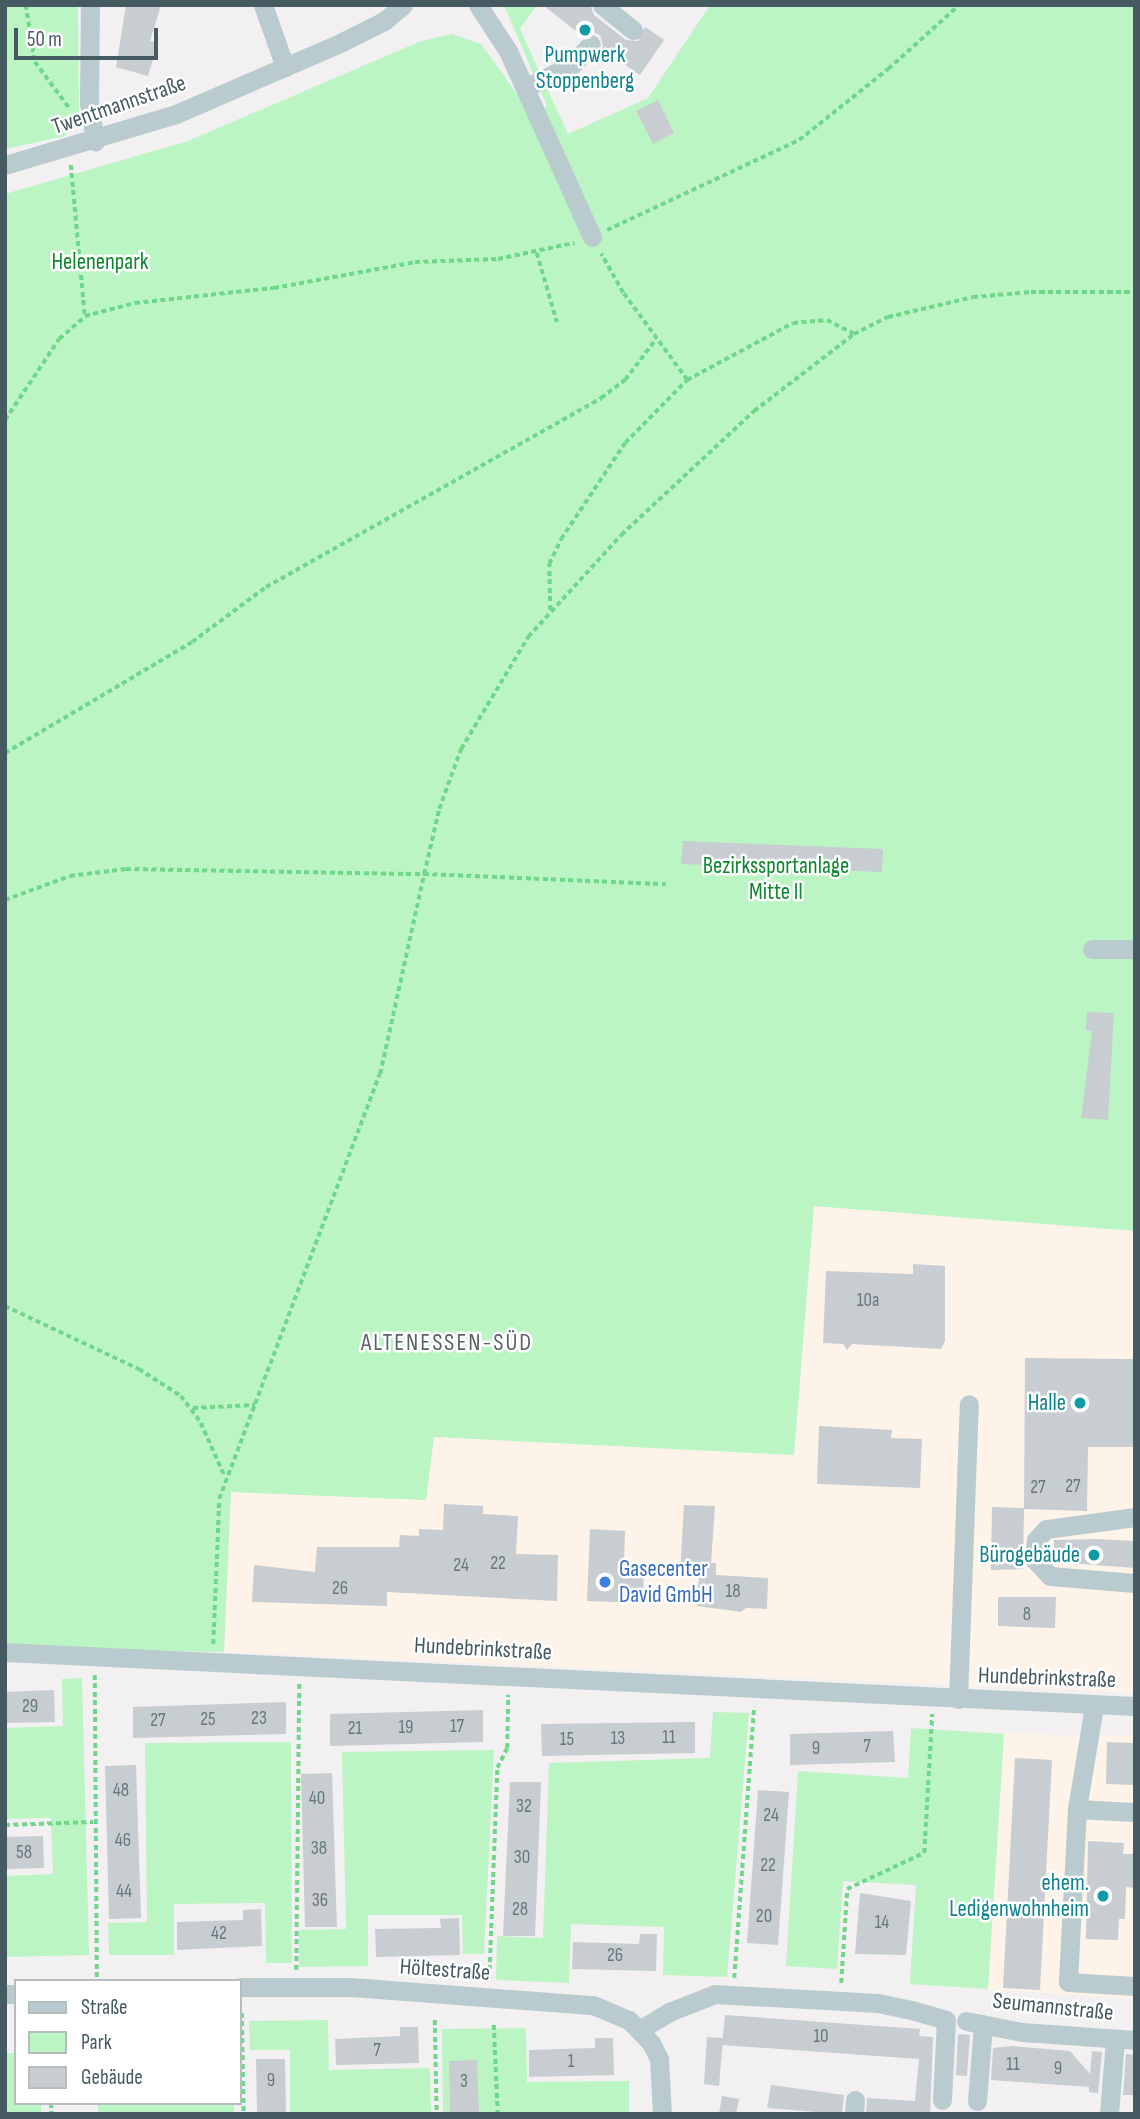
<!DOCTYPE html>
<html>
<head>
<meta charset="utf-8">
<style>
  body { margin:0 }
  #map { position:relative; width:1140px; height:2119px; overflow:hidden; background:#f3f0f1; font-family:"Sofia Sans Condensed",sans-serif }
  div>[style] { position:absolute }
  .commercial>* { inset:0; background:#fef3e9 }
  .green>* { inset:0; background:#bbf5c3 }
  .building>* { inset:0; background:#c7cdd1 }
  .path>* { height:3.5px; margin-top:-1.75px; transform-origin:0; background:repeating-linear-gradient(90deg,#6ed78a 0 5px,transparent 0 8.5px) }
  .minor>* { height:19px; margin:-9.5px; padding:0 9.5px; transform-origin:9.5px; border-radius:9.5px; background:#bacbcf }
  .dots>* { width:19px; height:19px; translate:-50% -50%; box-sizing:border-box; border:4px solid #fff; border-radius:50% }
  span { translate:-50% -50%; white-space:nowrap; text-align:center; line-height:1.15; -webkit-text-stroke:5px #fff; paint-order:stroke }
  .number-label { font-size:19px; color:#66787d }
  .number-label span { -webkit-text-stroke-width:0 }
  .culture-label { font-size:23px; color:#0d838f }
  .right { translate:-100% -50%; text-align:right }
  .street-label { font-size:23px; color:#465b61 }
  .park-label { font-size:23px; color:#0c872c }
  .shop-label { font-size:23px; color:#366cbe }
  .left { translate:0 -50%; text-align:left }
  .neighbourhood-label { font-size:24px; color:#5c6367; letter-spacing:2px }
  .frame { position:absolute; inset:0; border:7px solid #465b61; pointer-events:none }
  .legend { position:absolute; left:14px; top:1979px; width:228px; height:126px; box-sizing:border-box; background:#fff; border:2px solid #b5bdc0; margin:0; padding:9px 12px; list-style:none; font-size:21px; color:#465b61 }
  .legend li { display:flex; align-items:center; gap:14px; height:35px }
  .legend b { width:35px; border:2px solid #b5bdc0 }
  .scale { position:absolute; left:14px; top:28px; width:144px; height:32px; box-sizing:border-box; border:4px solid #465b61; border-top:0; padding-left:9px; font-size:21px; line-height:24px; white-space:nowrap; color:#465b61; -webkit-text-stroke:5px #fff; paint-order:stroke }
</style>
</head>
<body>
<div id="map">
  <div class="commercial">
    <div style="clip-path:polygon(814px 1206px,1135px 1231px,1135px 1693px,224px 1652px,231px 1492px,426px 1500px,434px 1437px,794px 1455px)"></div>
    <div style="clip-path:polygon(1004px 1734px,1135px 1736px,1135px 1999px,988px 1989px)"></div>
  </div>
  <div class="green">
    <div style="clip-path:polygon(5px 5px,78px 5px,79px 116px,65px 136px,5px 149px)"></div>
    <div style="clip-path:polygon(504px 5px,537px 5px,520px 29px,568px 134px,648px 98px,710px 5px,1135px 5px,1135px 1231px,814px 1206px,794px 1455px,434px 1437px,426px 1500px,231px 1492px,224px 1652px,5px 1648px,5px 194px,188px 141px,421px 41px,452px 34px,481px 44px,532px 115px,547px 106px)"></div>
    <div style="clip-path:polygon(82px 1678px,89px 1955px,5px 1957px,5px 1876px,53px 1874px,51px 1818px,5px 1819px,5px 1728px,63px 1726px,62px 1679px)"></div>
    <div style="clip-path:polygon(713px 1712px,749px 1713px,727px 1977px,663px 1975px,664px 1927px,571px 1924px,569px 1983px,496px 1980px,497px 1936px,543px 1938px,549px 1763px,710px 1758px)"></div>
    <div style="clip-path:polygon(911px 1728px,1004px 1734px,988px 1989px,910px 1984px,916px 1885px,843px 1881px,837px 1969px,786px 1966px,798px 1771px,908px 1778px)"></div>
    <div style="clip-path:polygon(291px 1742px,292px 1963px,266px 1963px,265px 1903px,174px 1904px,174px 1955px,109px 1955px,108px 1923px,147px 1922px,145px 1743px)"></div>
    <div style="clip-path:polygon(494px 1750px,484px 1954px,463px 1954px,462px 1915px,368px 1915px,368px 1966px,299px 1967px,299px 1930px,346px 1929px,342px 1752px)"></div>
    <div style="clip-path:polygon(328px 2020px,329px 2070px,430px 2068px,431px 2114px,290px 2114px,290px 2050px,250px 2050px,249px 2021px)"></div>
    <div style="clip-path:polygon(526px 2028px,527px 2082px,629px 2081px,629px 2114px,443px 2114px,442px 2029px)"></div>
    <div style="clip-path:polygon(5px 2053px,16px 2053px,16px 2103px,41px 2103px,41px 2114px,5px 2114px)"></div>
    <div style="clip-path:polygon(98px 2103px,234px 2103px,234px 2114px,98px 2114px)"></div>
  </div>
  <div class="building">
    <div style="clip-path:polygon(126px 5px,161px 5px,150px 41px,158px 43px,148px 76px,116px 67px)"></div>
    <div style="clip-path:polygon(543px 5px,590px 5px,594px 15px,626px 40px,638px 41px,645px 27px,664px 40px,640px 75px,615px 58px,610px 64px,597px 56px,603px 46px,600px 35px,593px 32px,582px 36px)"></div>
    <div style="clip-path:polygon(658px 100px,674px 133px,653px 144px,636px 111px)"></div>
    <div style="clip-path:polygon(683px 841px,883px 849px,882px 872px,681px 864px)"></div>
    <div style="clip-path:polygon(1087px 1012px,1114px 1013px,1108px 1120px,1081px 1118px,1092px 1031px,1086px 1030px)"></div>
    <div style="clip-path:polygon(913px 1264px,945px 1266px,945px 1341px,941px 1349px,852px 1344px,847px 1350px,843px 1344px,823px 1343px,826px 1271px,913px 1274px)"></div>
    <div style="clip-path:polygon(1025px 1358px,1135px 1359px,1135px 1447px,1088px 1447px,1087px 1511px,1024px 1509px,1023px 1569px,991px 1570px,992px 1507px,1024px 1508px)"></div>
    <div style="clip-path:polygon(819px 1426px,892px 1430px,891px 1438px,922px 1439px,920px 1488px,817px 1484px)"></div>
    <div style="clip-path:polygon(444px 1504px,483px 1506px,483px 1514px,518px 1516px,516px 1554px,558px 1555px,557px 1601px,387px 1592px,387px 1606px,252px 1602px,254px 1565px,315px 1572px,317px 1547px,399px 1547px,400px 1535px,419px 1536px,419px 1529px,443px 1530px)"></div>
    <div style="clip-path:polygon(684px 1505px,715px 1506px,711px 1563px,716px 1563px,716px 1575px,768px 1578px,767px 1609px,746px 1608px,741px 1612px,697px 1606px,699px 1575px,680px 1574px)"></div>
    <div style="clip-path:polygon(590px 1529px,625px 1531px,624px 1564px,644px 1565px,643px 1603px,587px 1601px)"></div>
    <div style="clip-path:polygon(1096px 1539px,1135px 1541px,1135px 1568px,1054px 1562px,1054px 1540px)"></div>
    <div style="clip-path:polygon(998px 1597px,1056px 1597px,1055px 1628px,998px 1626px)"></div>
    <div style="clip-path:polygon(54px 1690px,55px 1722px,5px 1723px,5px 1692px)"></div>
    <div style="clip-path:polygon(286px 1702px,286px 1734px,133px 1738px,133px 1707px)"></div>
    <div style="clip-path:polygon(483px 1710px,483px 1742px,330px 1746px,330px 1714px)"></div>
    <div style="clip-path:polygon(695px 1722px,695px 1753px,542px 1756px,541px 1724px)"></div>
    <div style="clip-path:polygon(893px 1731px,895px 1762px,790px 1765px,790px 1734px)"></div>
    <div style="clip-path:polygon(1107px 1742px,1135px 1743px,1135px 1785px,1106px 1784px)"></div>
    <div style="clip-path:polygon(1015px 1758px,1052px 1760px,1040px 1990px,1003px 1988px)"></div>
    <div style="clip-path:polygon(136px 1765px,141px 1918px,109px 1919px,105px 1766px)"></div>
    <div style="clip-path:polygon(332px 1773px,337px 1927px,305px 1927px,301px 1774px)"></div>
    <div style="clip-path:polygon(510px 1782px,541px 1782px,535px 1936px,503px 1936px)"></div>
    <div style="clip-path:polygon(758px 1790px,789px 1792px,778px 1945px,747px 1943px)"></div>
    <div style="clip-path:polygon(43px 1836px,44px 1868px,5px 1869px,5px 1837px)"></div>
    <div style="clip-path:polygon(1088px 1841px,1124px 1843px,1123px 1854px,1135px 1854px,1135px 1888px,1126px 1887px,1125px 1919px,1119px 1919px,1118px 1940px,1086px 1939px)"></div>
    <div style="clip-path:polygon(860px 1893px,911px 1901px,906px 1955px,855px 1954px)"></div>
    <div style="clip-path:polygon(261px 1909px,262px 1946px,177px 1950px,177px 1922px,243px 1920px,243px 1910px)"></div>
    <div style="clip-path:polygon(459px 1918px,460px 1955px,376px 1957px,375px 1929px,441px 1928px,440px 1919px)"></div>
    <div style="clip-path:polygon(640px 1934px,657px 1934px,656px 1971px,572px 1969px,573px 1942px,639px 1944px)"></div>
    <div style="clip-path:polygon(725px 2015px,920px 2029px,919px 2036px,933px 2037px,930px 2114px,866px 2114px,867px 2098px,915px 2101px,919px 2059px,722px 2045px)"></div>
    <div style="clip-path:polygon(400px 2027px,418px 2027px,419px 2063px,336px 2065px,335px 2039px,400px 2036px)"></div>
    <div style="clip-path:polygon(958px 2034px,970px 2035px,967px 2076px,956px 2075px)"></div>
    <div style="clip-path:polygon(707px 2037px,723px 2038px,719px 2086px,704px 2084px)"></div>
    <div style="clip-path:polygon(595px 2038px,613px 2038px,614px 2075px,529px 2077px,529px 2050px,595px 2048px)"></div>
    <div style="clip-path:polygon(1011px 2046px,1070px 2051px,1090px 2074px,1092px 2051px,1102px 2052px,1098px 2093px,1089px 2092px,1089px 2087px,991px 2080px,993px 2048px)"></div>
    <div style="clip-path:polygon(1126px 2054px,1135px 2055px,1135px 2095px,1123px 2095px)"></div>
    <div style="clip-path:polygon(256px 2059px,285px 2059px,286px 2114px,257px 2114px)"></div>
    <div style="clip-path:polygon(477px 2060px,479px 2114px,450px 2114px,449px 2061px)"></div>
    <div style="clip-path:polygon(771px 2085px,844px 2095px,842px 2114px,767px 2108px)"></div>
    <div style="clip-path:polygon(722px 2096px,739px 2099px,736px 2114px,719px 2114px)"></div>
  </div>
  <div class="path">
    <div style="left:26px;top:5px;width:58px;rotate:81deg"></div>
    <div style="left:35px;top:62px;width:59px;rotate:53.3deg"></div>
    <div style="left:71px;top:165px;width:152px;rotate:84.7deg"></div>
    <div style="left:607px;top:230px;width:212px;rotate:-25.1deg"></div>
    <div style="left:799px;top:140px;width:114px;rotate:-38.6deg"></div>
    <div style="left:888px;top:69px;width:96px;rotate:-42deg"></div>
    <div style="left:537px;top:253px;width:72px;rotate:73.8deg"></div>
    <div style="left:687px;top:380px;width:120px;rotate:-28.3deg"></div>
    <div style="left:793px;top:323px;width:34px;rotate:-5deg"></div>
    <div style="left:827px;top:320px;width:30px;rotate:27deg"></div>
    <div style="left:5px;top:420px;width:97px;rotate:-56.3deg"></div>
    <div style="left:59px;top:339px;width:35px;rotate:-41deg"></div>
    <div style="left:85px;top:316px;width:52px;rotate:-14.6deg"></div>
    <div style="left:135px;top:303px;width:140px;rotate:-6.2deg"></div>
    <div style="left:274px;top:288px;width:143px;rotate:-10.4deg"></div>
    <div style="left:415px;top:262px;width:83px;rotate:-2.1deg"></div>
    <div style="left:498px;top:259px;width:78px;rotate:-11.9deg"></div>
    <div style="left:550px;top:610px;width:46px;rotate:-91.2deg"></div>
    <div style="left:549px;top:564px;width:28px;rotate:-64deg"></div>
    <div style="left:561px;top:539px;width:115px;rotate:-56.3deg"></div>
    <div style="left:625px;top:443px;width:88px;rotate:-45.5deg"></div>
    <div style="left:687px;top:380px;width:108px;rotate:-126.3deg"></div>
    <div style="left:623px;top:293px;width:45px;rotate:-119.4deg"></div>
    <div style="left:5px;top:753px;width:217px;rotate:-30.7deg"></div>
    <div style="left:192px;top:642px;width:92px;rotate:-36.6deg"></div>
    <div style="left:266px;top:587px;width:385px;rotate:-29.4deg"></div>
    <div style="left:601px;top:398px;width:30px;rotate:-37deg"></div>
    <div style="left:625px;top:380px;width:51px;rotate:-52.9deg"></div>
    <div style="left:5px;top:900px;width:69px;rotate:-20.3deg"></div>
    <div style="left:70px;top:876px;width:56px;rotate:-7.1deg"></div>
    <div style="left:126px;top:869px;width:298px;rotate:1deg"></div>
    <div style="left:424px;top:874px;width:67px;rotate:-77deg"></div>
    <div style="left:439px;top:809px;width:64px;rotate:-69.9deg"></div>
    <div style="left:461px;top:749px;width:131px;rotate:-59.1deg"></div>
    <div style="left:528px;top:637px;width:138px;rotate:-47.6deg"></div>
    <div style="left:621px;top:535px;width:182px;rotate:-43deg"></div>
    <div style="left:754px;top:411px;width:126px;rotate:-37.6deg"></div>
    <div style="left:854px;top:334px;width:38px;rotate:-27deg"></div>
    <div style="left:888px;top:317px;width:87px;rotate:-13.2deg"></div>
    <div style="left:973px;top:297px;width:58px;rotate:-4.9deg"></div>
    <div style="left:1031px;top:292px;width:104px"></div>
    <div style="left:5px;top:1306px;width:148px;rotate:25.2deg"></div>
    <div style="left:139px;top:1369px;width:50px;rotate:32.7deg"></div>
    <div style="left:181px;top:1396px;width:34px;rotate:53deg"></div>
    <div style="left:201px;top:1423px;width:59px;rotate:66deg"></div>
    <div style="left:193px;top:1408px;width:62px;rotate:-2.8deg"></div>
    <div style="left:213px;top:1644px;width:145px;rotate:-87.6deg"></div>
    <div style="left:219px;top:1499px;width:454px;rotate:-69.3deg"></div>
    <div style="left:380px;top:1074px;width:205px;rotate:-77.6deg"></div>
    <div style="left:424px;top:874px;width:242px;rotate:2.4deg"></div>
    <div style="left:95px;top:1675px;width:306px;rotate:89.6deg"></div>
    <div style="left:5px;top:1825px;width:88px;rotate:-2deg"></div>
    <div style="left:296px;top:1970px;width:287px;rotate:-89.4deg"></div>
    <div style="left:734px;top:1978px;width:272px;rotate:-85.8deg"></div>
    <div style="left:489px;top:1979px;width:211px;rotate:-87.8deg"></div>
    <div style="left:497px;top:1768px;width:22px;rotate:-63deg"></div>
    <div style="left:507px;top:1748px;width:53px;rotate:-88.9deg"></div>
    <div style="left:841px;top:1983px;width:94px;rotate:-86.3deg"></div>
    <div style="left:847px;top:1889px;width:85px;rotate:-25.1deg"></div>
    <div style="left:924px;top:1853px;width:139px;rotate:-86.7deg"></div>
    <div style="left:242px;top:2013px;width:101px;rotate:88.9deg"></div>
    <div style="left:435px;top:2020px;width:94px;rotate:88.8deg"></div>
    <div style="left:494px;top:2025px;width:89px;rotate:87.4deg"></div>
    <div style="left:51px;top:2103px;width:11px;rotate:85deg"></div>
  </div>
  <div class="minor">
    <div style="left:90px;top:5px;width:98px;rotate:90.6deg"></div>
    <div style="left:89px;top:103px;width:39px;rotate:81deg"></div>
    <div style="left:263px;top:5px;width:66px;rotate:70.5deg"></div>
    <div style="left:478px;top:5px;width:55px;rotate:56.9deg"></div>
    <div style="left:508px;top:51px;width:204px;rotate:65.7deg"></div>
    <div style="left:602px;top:5px;width:40px;rotate:39deg"></div>
    <div style="left:525px;top:88px;width:52px;rotate:-26.1deg"></div>
    <div style="left:572px;top:65px;width:28px;rotate:-48deg"></div>
    <div style="left:5px;top:165px;width:178px;rotate:-16.6deg"></div>
    <div style="left:176px;top:114px;width:181px;rotate:-23.4deg"></div>
    <div style="left:342px;top:42px;width:47px;rotate:-26.6deg"></div>
    <div style="left:384px;top:21px;width:25px;rotate:-40deg"></div>
    <div style="left:1092px;top:949px;width:43px"></div>
    <div style="left:1135px;top:1517px;width:90px;rotate:172.3deg"></div>
    <div style="left:1046px;top:1529px;width:15px;rotate:132deg"></div>
    <div style="left:1036px;top:1540px;width:19px;rotate:96deg"></div>
    <div style="left:1034px;top:1559px;width:23px;rotate:47deg"></div>
    <div style="left:1050px;top:1576px;width:85px;rotate:4.7deg"></div>
    <div style="left:5px;top:1652px;width:1131px;rotate:2.74deg"></div>
    <div style="left:958px;top:1699px;width:295px;rotate:-87.9deg"></div>
    <div style="left:1094px;top:1706px;width:104px;rotate:99.4deg"></div>
    <div style="left:1077px;top:1809px;width:56px;rotate:3.1deg"></div>
    <div style="left:1077px;top:1809px;width:173px;rotate:93deg"></div>
    <div style="left:1068px;top:1982px;width:67px;rotate:3.4deg"></div>
    <div style="left:240px;top:1987px;width:111px"></div>
    <div style="left:351px;top:1987px;width:243px;rotate:4.3deg"></div>
    <div style="left:593px;top:2005px;width:39px;rotate:23deg"></div>
    <div style="left:629px;top:2020px;width:32px;rotate:46deg"></div>
    <div style="left:651px;top:2043px;width:18px;rotate:63deg"></div>
    <div style="left:659px;top:2059px;width:55px;rotate:86.9deg"></div>
    <div style="left:5px;top:1994px;width:11px"></div>
    <div style="left:966px;top:2021px;width:57px;rotate:11.1deg"></div>
    <div style="left:1022px;top:2032px;width:113px;rotate:4deg"></div>
    <div style="left:641px;top:2029px;width:33px;rotate:-31deg"></div>
    <div style="left:669px;top:2012px;width:49px;rotate:-21.4deg"></div>
    <div style="left:715px;top:1994px;width:163px;rotate:3.2deg"></div>
    <div style="left:878px;top:2003px;width:38px;rotate:12deg"></div>
    <div style="left:915px;top:2011px;width:32px;rotate:16deg"></div>
    <div style="left:946px;top:2020px;width:80px;rotate:92.9deg"></div>
    <div style="left:977px;top:2101px;width:77px;rotate:-85.5deg"></div>
    <div style="left:854px;top:2114px;width:14px;rotate:-86deg"></div>
    <div style="left:1109px;top:2114px;width:75px;rotate:-85.4deg"></div>
  </div>
  <div class="dots">
    <div style="left:585px;top:30px;background:#0f9aa8"></div>
    <div style="left:1080px;top:1403px;background:#0f9aa8"></div>
    <div style="left:1094px;top:1555px;background:#0f9aa8"></div>
    <div style="left:605px;top:1582px;background:#3f7fe0"></div>
    <div style="left:1103px;top:1896px;background:#0f9aa8"></div>
  </div>
  <div class="number-label">
    <span style="left:868px;top:1301px">10a</span>
    <span style="left:1073px;top:1487px">27</span>
    <span style="left:1038px;top:1488px">27</span>
    <span style="left:498px;top:1564px">22</span>
    <span style="left:461px;top:1566px">24</span>
    <span style="left:340px;top:1589px">26</span>
    <span style="left:733px;top:1592px">18</span>
    <span style="left:1027px;top:1615px">8</span>
    <span style="left:30px;top:1707px">29</span>
    <span style="left:259px;top:1719px">23</span>
    <span style="left:208px;top:1720px">25</span>
    <span style="left:158px;top:1721px">27</span>
    <span style="left:457px;top:1727px">17</span>
    <span style="left:406px;top:1728px">19</span>
    <span style="left:355px;top:1729px">21</span>
    <span style="left:669px;top:1738px">11</span>
    <span style="left:618px;top:1739px">13</span>
    <span style="left:567px;top:1740px">15</span>
    <span style="left:867px;top:1747px">7</span>
    <span style="left:816px;top:1749px">9</span>
    <span style="left:121px;top:1791px">48</span>
    <span style="left:317px;top:1799px">40</span>
    <span style="left:524px;top:1807px">32</span>
    <span style="left:771px;top:1816px">24</span>
    <span style="left:123px;top:1841px">46</span>
    <span style="left:319px;top:1849px">38</span>
    <span style="left:24px;top:1853px">58</span>
    <span style="left:522px;top:1858px">30</span>
    <span style="left:768px;top:1866px">22</span>
    <span style="left:124px;top:1892px">44</span>
    <span style="left:320px;top:1901px">36</span>
    <span style="left:520px;top:1910px">28</span>
    <span style="left:764px;top:1917px">20</span>
    <span style="left:882px;top:1923px">14</span>
    <span style="left:219px;top:1934px">42</span>
    <span style="left:615px;top:1956px">26</span>
    <span style="left:821px;top:2037px">10</span>
    <span style="left:377px;top:2051px">7</span>
    <span style="left:571px;top:2062px">1</span>
    <span style="left:1013px;top:2065px">11</span>
    <span style="left:1058px;top:2069px">9</span>
    <span style="left:271px;top:2081px">9</span>
    <span style="left:464px;top:2082px">3</span>
  </div>
  <div class="culture-label">
    <span style="left:585px;top:68px">Pumpwerk<br>Stoppenberg</span>
    <span class="right" style="left:1066px;top:1403px">Halle</span>
    <span class="right" style="left:1080px;top:1555px">Bürogebäude</span>
    <span class="right" style="left:1089px;top:1896px">ehem.<br>Ledigenwohnheim</span>
  </div>
  <div class="street-label">
    <span style="left:119px;top:105px;rotate:-19deg">Twentmannstraße</span>
    <span style="left:483px;top:1649px;rotate:3deg">Hundebrinkstraße</span>
    <span style="left:1047px;top:1678px;rotate:2deg">Hundebrinkstraße</span>
    <span style="left:445px;top:1970px;rotate:4deg">Höltestraße</span>
    <span style="left:1053px;top:2007px;rotate:6deg">Seumannstraße</span>
  </div>
  <div class="park-label">
    <span style="left:100px;top:262px">Helenenpark</span>
    <span style="left:776px;top:879px">Bezirkssportanlage<br>Mitte II</span>
  </div>
  <div class="shop-label">
    <span class="left" style="left:619px;top:1582px">Gasecenter<br>David GmbH</span>
  </div>
  <div class="neighbourhood-label">
    <span style="left:447px;top:1343px">ALTENESSEN-SÜD</span>
  </div>
  <div class="frame"></div>
  <ul class="legend">
  <li><b style="height:9px;background:#bacbcf"></b>Straße</li>
  <li><b style="height:19px;background:#bbf5c3"></b>Park</li>
  <li><b style="height:19px;background:#c7cdd1"></b>Gebäude</li>
  </ul>
  <div class="scale">50 m</div>
</div>
</body>
</html>
